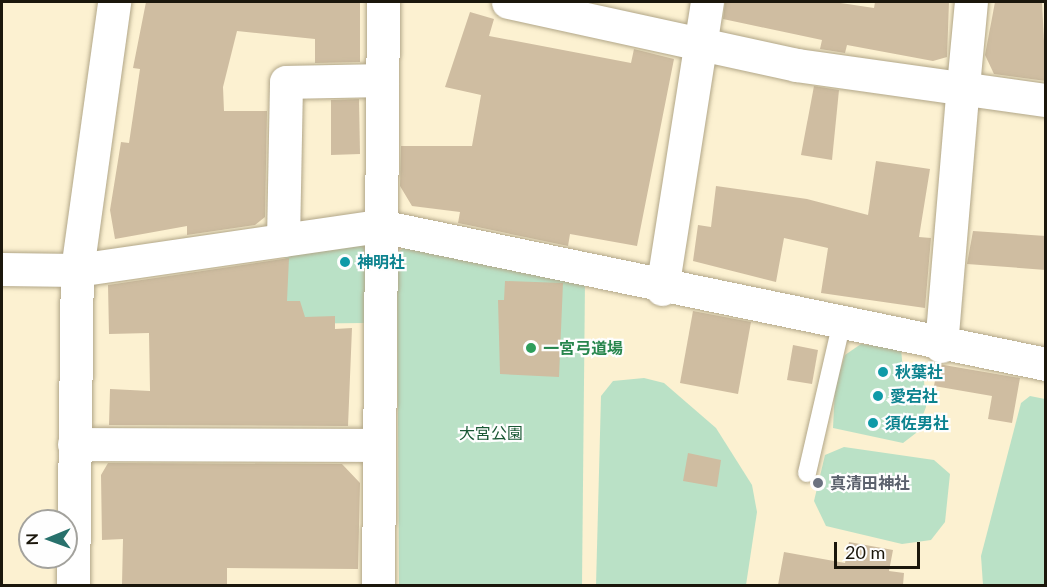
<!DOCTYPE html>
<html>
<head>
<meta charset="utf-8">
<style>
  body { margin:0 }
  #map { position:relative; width:1047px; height:587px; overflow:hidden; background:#fcf1d1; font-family:Lato,"Noto Sans JP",sans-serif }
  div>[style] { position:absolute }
  .green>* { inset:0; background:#bae1c6 }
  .building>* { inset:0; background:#cfbda1 }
  .roads { filter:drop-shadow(0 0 2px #b1a688) drop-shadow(0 0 2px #b1a688) }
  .lane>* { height:18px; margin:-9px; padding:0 9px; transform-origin:9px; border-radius:9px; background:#fff }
  .street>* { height:33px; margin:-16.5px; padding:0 16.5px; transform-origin:16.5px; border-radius:16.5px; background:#fff }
  .secondary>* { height:33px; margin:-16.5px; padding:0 16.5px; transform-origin:16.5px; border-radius:16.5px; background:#fff }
  .dots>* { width:16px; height:16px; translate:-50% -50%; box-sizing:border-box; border:3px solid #fefefe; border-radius:50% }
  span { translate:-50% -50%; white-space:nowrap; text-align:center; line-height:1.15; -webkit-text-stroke:4.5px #fefefe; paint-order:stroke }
  .culture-label { font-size:16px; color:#0d838f; font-weight:700 }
  .left { translate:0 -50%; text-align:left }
  .leisure-label { font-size:16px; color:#27864d; font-weight:700 }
  .park-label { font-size:16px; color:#1a5835 }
  .worship-label { font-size:16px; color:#5b616d; font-weight:700 }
  .frame { position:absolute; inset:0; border:3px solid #1b170c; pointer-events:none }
  .north { position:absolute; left:18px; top:509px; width:60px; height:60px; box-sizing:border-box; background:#fefefe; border:2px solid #a3a29d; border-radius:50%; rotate:269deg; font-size:16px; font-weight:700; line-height:24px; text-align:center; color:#1b170c }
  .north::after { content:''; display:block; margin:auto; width:21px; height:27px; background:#28716c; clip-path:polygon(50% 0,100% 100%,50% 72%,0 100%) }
  .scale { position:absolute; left:834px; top:542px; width:86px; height:27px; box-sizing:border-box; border:3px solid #1b170c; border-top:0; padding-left:8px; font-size:18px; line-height:21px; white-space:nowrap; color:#1b170c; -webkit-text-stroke:4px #fefefe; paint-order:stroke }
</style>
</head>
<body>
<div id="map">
  <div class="green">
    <div style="clip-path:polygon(366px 237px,365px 323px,268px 324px,288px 278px,283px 240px)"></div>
    <div style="clip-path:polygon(410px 243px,585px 281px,582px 585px,399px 585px,397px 253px)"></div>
    <div style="clip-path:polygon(861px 344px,901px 349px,903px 370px,924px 381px,926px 407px,916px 433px,903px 443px,833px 428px,835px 387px,845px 355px)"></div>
    <div style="clip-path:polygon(644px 378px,664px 383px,716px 428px,752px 485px,757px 512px,746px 585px,596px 586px,601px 396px,613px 381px)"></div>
    <div style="clip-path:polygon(1030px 396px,1045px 399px,1045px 585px,983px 585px,981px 556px,1021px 403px)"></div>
    <div style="clip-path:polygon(844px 447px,934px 460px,950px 474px,945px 522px,931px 540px,902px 544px,826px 526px,814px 501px,825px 455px)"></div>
  </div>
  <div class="building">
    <div style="clip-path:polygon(146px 2px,360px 2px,360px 62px,315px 63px,315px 39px,237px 31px,223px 87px,224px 111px,267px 111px,265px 217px,255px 225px,187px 235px,187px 226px,115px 239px,110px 210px,121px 142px,129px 143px,140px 69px,133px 68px)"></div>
    <div style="clip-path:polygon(725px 2px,834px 2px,874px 8px,875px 2px,949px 2px,947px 57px,933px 61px,847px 45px,845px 53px,820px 49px,822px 40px,723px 19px)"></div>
    <div style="clip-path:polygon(995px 2px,1042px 2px,1046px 81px,994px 74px,985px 55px)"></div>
    <div style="clip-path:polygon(470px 12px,494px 19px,489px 36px,631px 63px,634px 49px,674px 59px,637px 246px,570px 234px,568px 246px,458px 223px,460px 212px,412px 206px,400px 186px,401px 146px,472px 146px,481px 95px,445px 87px)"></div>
    <div style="clip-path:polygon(814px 86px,839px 90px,832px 160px,801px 155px)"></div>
    <div style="clip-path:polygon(359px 99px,360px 154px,331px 155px,331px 100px)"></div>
    <div style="clip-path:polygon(876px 161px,930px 169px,919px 237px,931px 238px,925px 308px,821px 293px,828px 248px,784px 238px,776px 282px,693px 261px,698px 225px,711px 227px,716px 186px,807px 199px,868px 215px)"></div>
    <div style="clip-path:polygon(973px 231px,1046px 236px,1046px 270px,967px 264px)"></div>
    <div style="clip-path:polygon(289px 258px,287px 301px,300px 301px,305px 317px,335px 316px,335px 329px,352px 328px,348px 426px,109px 425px,110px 389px,150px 391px,149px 333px,109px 334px,108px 285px)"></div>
    <div style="clip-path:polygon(505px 281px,563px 283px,559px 377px,500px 374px,498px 300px,504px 300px)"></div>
    <div style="clip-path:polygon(693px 311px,751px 322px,738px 394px,680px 383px)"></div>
    <div style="clip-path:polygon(793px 345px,818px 350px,812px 384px,787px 380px)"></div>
    <div style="clip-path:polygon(938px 364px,1020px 378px,1012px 423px,988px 419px,992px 396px,934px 386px)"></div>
    <div style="clip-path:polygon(688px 453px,721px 460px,717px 487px,683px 481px)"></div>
    <div style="clip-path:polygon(108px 463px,342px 464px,360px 483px,358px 569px,227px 568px,227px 584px,122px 584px,123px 539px,102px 540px,101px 475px)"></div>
    <div style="clip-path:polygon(849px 542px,893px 550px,889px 571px,904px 573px,903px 585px,778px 585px,784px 552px,845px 563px)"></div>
  </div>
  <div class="roads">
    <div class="lane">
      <div style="left:807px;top:473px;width:151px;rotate:-77deg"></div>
    </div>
    <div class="street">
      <div style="left:508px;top:2px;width:295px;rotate:12.3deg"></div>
      <div style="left:796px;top:65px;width:252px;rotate:8deg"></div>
      <div style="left:963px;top:86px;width:84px;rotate:-84.6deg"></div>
      <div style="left:283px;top:240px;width:158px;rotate:-88.9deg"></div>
      <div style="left:286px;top:82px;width:96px;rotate:-1.2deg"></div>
      <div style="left:2px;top:269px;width:75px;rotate:0.8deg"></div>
      <div style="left:77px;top:270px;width:306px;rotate:-8.3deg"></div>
      <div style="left:380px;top:226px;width:680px;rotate:11.71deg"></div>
      <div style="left:662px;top:289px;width:291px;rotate:-81.1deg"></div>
      <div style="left:74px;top:444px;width:305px;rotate:0.2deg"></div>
      <div style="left:378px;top:586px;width:584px;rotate:-89.51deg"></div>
    </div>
    <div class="secondary">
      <div style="left:941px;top:346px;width:261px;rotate:-85.2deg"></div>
      <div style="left:73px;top:586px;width:316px;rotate:-89.3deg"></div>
      <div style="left:77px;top:270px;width:271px;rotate:-82.1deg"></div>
    </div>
  </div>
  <div class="dots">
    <div style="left:345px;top:262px;background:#0f9aa8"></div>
    <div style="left:531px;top:348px;background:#2e9e5b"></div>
    <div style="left:883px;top:372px;background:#0f9aa8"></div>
    <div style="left:878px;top:396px;background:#0f9aa8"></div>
    <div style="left:873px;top:423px;background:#0f9aa8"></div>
    <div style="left:818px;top:483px;background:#6b7280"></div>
  </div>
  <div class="culture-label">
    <span class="left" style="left:357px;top:262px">神明社</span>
    <span class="left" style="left:895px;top:372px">秋葉社</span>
    <span class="left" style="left:890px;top:396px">愛宕社</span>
    <span class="left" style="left:885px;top:423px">須佐男社</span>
  </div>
  <div class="leisure-label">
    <span class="left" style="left:543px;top:348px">一宮弓道場</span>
  </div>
  <div class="park-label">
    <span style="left:491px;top:433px">大宮公園</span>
  </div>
  <div class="worship-label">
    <span class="left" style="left:830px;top:483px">真清田神社</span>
  </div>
  <div class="frame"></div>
  <div class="north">N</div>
  <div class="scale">20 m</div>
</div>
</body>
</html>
